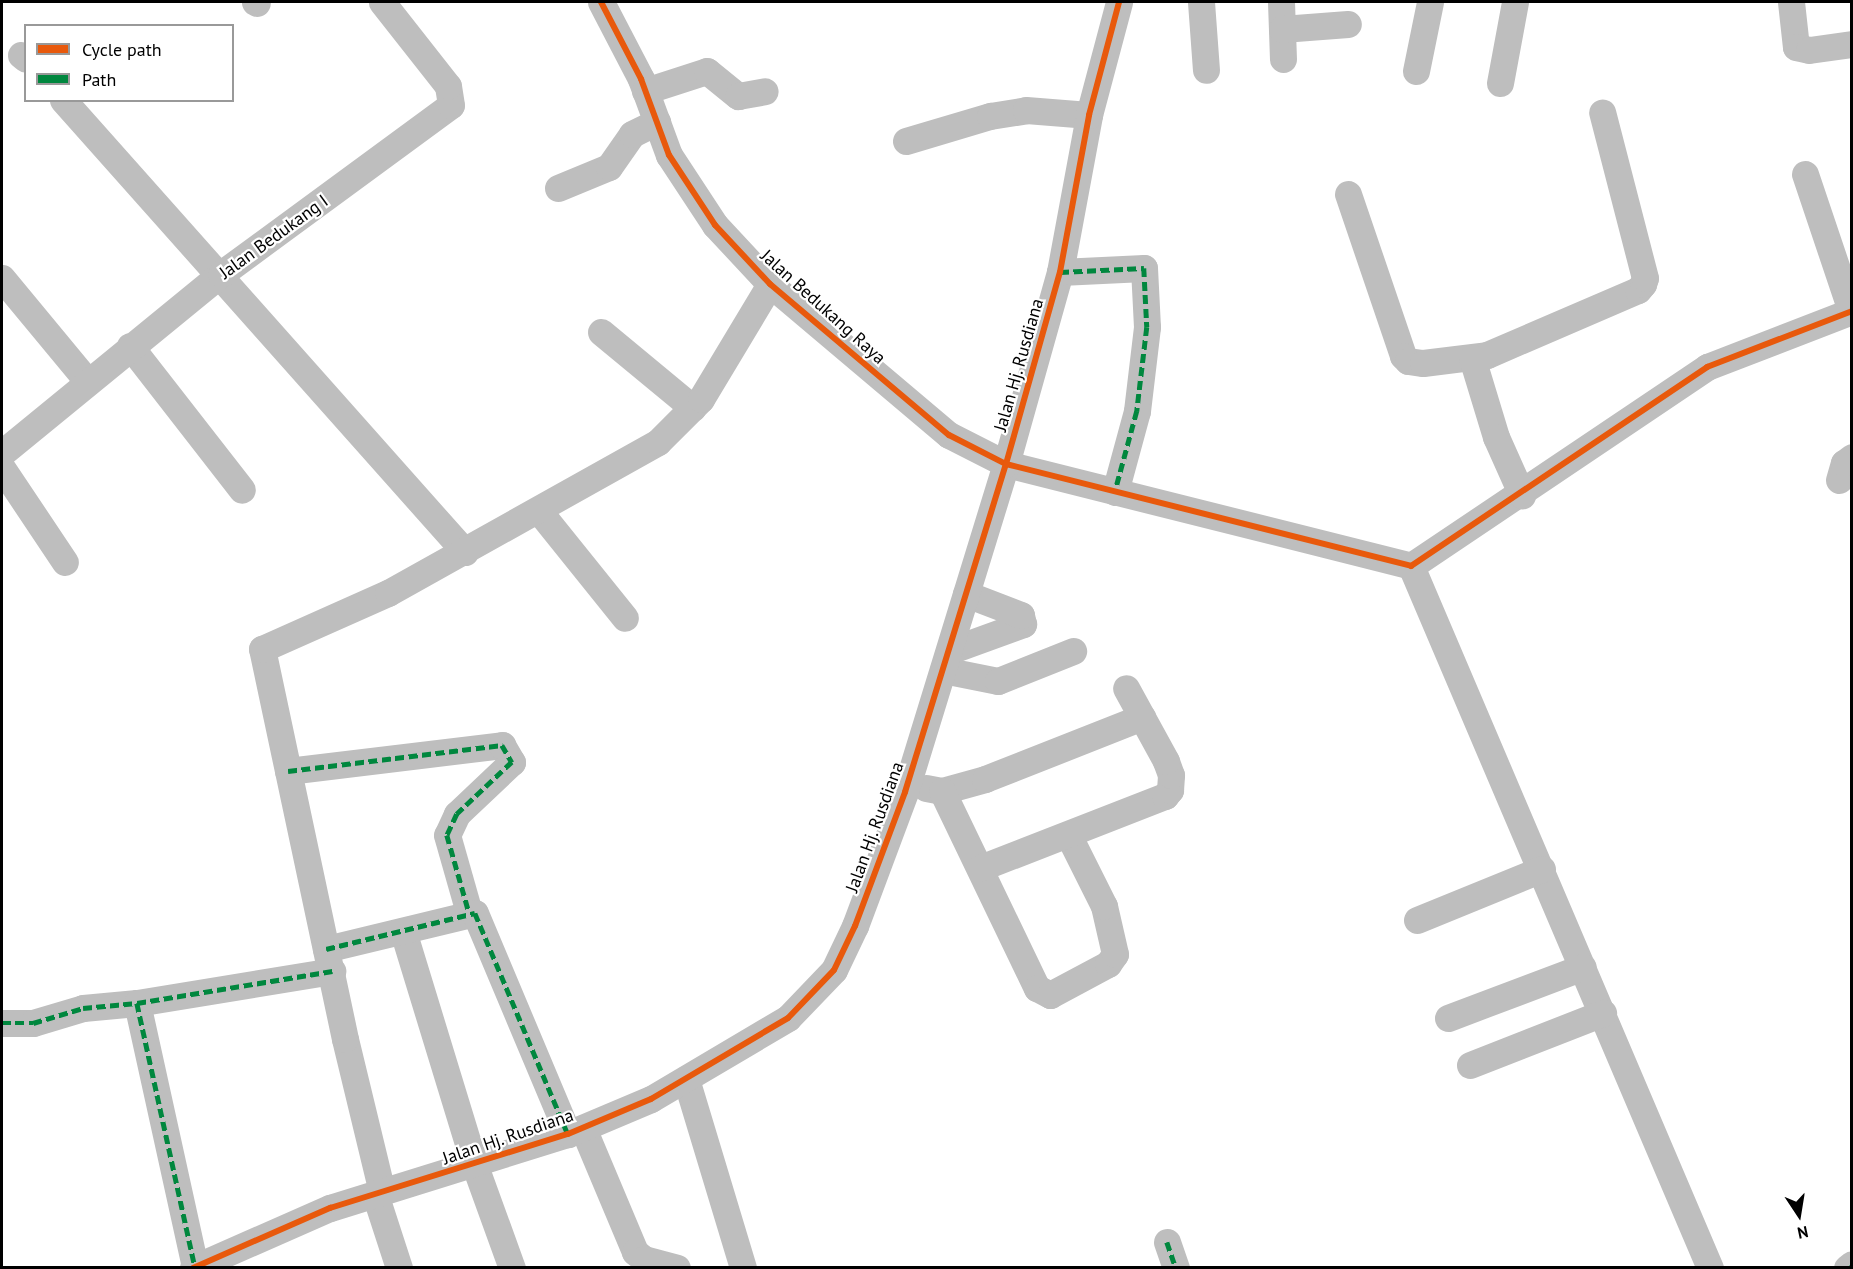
<!DOCTYPE html>
<html>
<head>
<meta charset="utf-8">
<style>
  body { margin:0 }
  #map { position:relative; width:1853px; height:1269px; overflow:hidden; background:#fff; font-family:"PT Sans",sans-serif }
  div>[style] { position:absolute }
  .minor>* { height:27px; margin:-13.5px; padding:0 13.5px; transform-origin:13.5px; border-radius:13.5px; background:#bebebe }
  .quiet>* { height:4.5px; margin-top:-2.25px; transform-origin:0; background:repeating-linear-gradient(90deg,#00873e 0 9px,transparent 0 13.5px) }
  .cycleway>* { height:6px; margin:-3px; padding:0 3px; transform-origin:3px; border-radius:3px; background:#e8590c }
  span { translate:-50% -50%; white-space:nowrap; text-align:center; line-height:1.15; -webkit-text-stroke:4.5px #fff; paint-order:stroke }
  .street-label { font-size:18px; color:#000 }
  .frame { position:absolute; inset:0; border:3px solid #000; pointer-events:none }
  .legend { position:absolute; left:24px; top:24px; width:210px; height:78px; box-sizing:border-box; background:#fff; border:2px solid #999; margin:0; padding:8px 10px; list-style:none; font-size:18px; color:#000 }
  .legend li { display:flex; align-items:center; gap:12px; height:30px }
  .legend b { width:30px; border:2px solid #999 }
  .north { position:absolute; left:1769px; top:1185px; width:60px; height:60px; -webkit-text-stroke:4px #fff; paint-order:stroke; rotate:168deg; font-size:16px; font-weight:700; line-height:24px; text-align:center; color:#000 }
  .north::after { content:''; display:block; margin:auto; width:21px; height:27px; background:#000; clip-path:polygon(50% 0,100% 100%,50% 72%,0 100%) }
</style>
</head>
<body>
<div id="map">
  <div class="minor">
    <div style="left:255px;top:2px;width:2px;rotate:27deg"></div>
    <div style="left:601px;top:2px;width:87px;rotate:62.5deg"></div>
    <div style="left:641px;top:79px;width:81px;rotate:69.8deg"></div>
    <div style="left:669px;top:155px;width:84px;rotate:56.7deg"></div>
    <div style="left:715px;top:225px;width:81px;rotate:47deg"></div>
    <div style="left:770px;top:284px;width:234px;rotate:40.2deg"></div>
    <div style="left:949px;top:435px;width:64px;rotate:27deg"></div>
    <div style="left:1006px;top:464px;width:418px;rotate:14.1deg"></div>
    <div style="left:1411px;top:566px;width:357px;rotate:-33.9deg"></div>
    <div style="left:1707px;top:367px;width:155px;rotate:-21.1deg"></div>
    <div style="left:1201px;top:2px;width:68px;rotate:85.8deg"></div>
    <div style="left:1281px;top:2px;width:57px;rotate:88deg"></div>
    <div style="left:1791px;top:2px;width:45px;rotate:83.7deg"></div>
    <div style="left:1796px;top:47px;width:13px;rotate:13deg"></div>
    <div style="left:1809px;top:50px;width:43px;rotate:-7.9deg"></div>
    <div style="left:1282px;top:29px;width:66px;rotate:-4.3deg"></div>
    <div style="left:21px;top:55px;width:6px;rotate:39deg"></div>
    <div style="left:1416px;top:71px;width:70px;rotate:-78.5deg"></div>
    <div style="left:1500px;top:83px;width:82px;rotate:-79.5deg"></div>
    <div style="left:645px;top:91px;width:65px;rotate:-17.9deg"></div>
    <div style="left:707px;top:71px;width:40px;rotate:39deg"></div>
    <div style="left:738px;top:96px;width:27px;rotate:-10deg"></div>
    <div style="left:63px;top:100px;width:605px;rotate:48.35deg"></div>
    <div style="left:906px;top:141px;width:88px;rotate:-16.6deg"></div>
    <div style="left:990px;top:116px;width:36px;rotate:-9deg"></div>
    <div style="left:1026px;top:110px;width:63px;rotate:4.5deg"></div>
    <div style="left:1805px;top:174px;width:145px;rotate:71.4deg"></div>
    <div style="left:558px;top:188px;width:55px;rotate:-22.4deg"></div>
    <div style="left:609px;top:167px;width:40px;rotate:-55.1deg"></div>
    <div style="left:632px;top:134px;width:28px;rotate:-26deg"></div>
    <div style="left:1348px;top:194px;width:171px;rotate:71.2deg"></div>
    <div style="left:1403px;top:356px;width:7px;rotate:45deg"></div>
    <div style="left:1408px;top:361px;width:15px;rotate:8deg"></div>
    <div style="left:1423px;top:363px;width:64px;rotate:-7.1deg"></div>
    <div style="left:1487px;top:355px;width:164px;rotate:-23.3deg"></div>
    <div style="left:1638px;top:290px;width:8px;rotate:-50deg"></div>
    <div style="left:1643px;top:284px;width:6px;rotate:-72deg"></div>
    <div style="left:1645px;top:278px;width:171px;rotate:-104.5deg"></div>
    <div style="left:1060px;top:272px;width:84px;rotate:-2.7deg"></div>
    <div style="left:1144px;top:268px;width:59px;rotate:87.1deg"></div>
    <div style="left:1147px;top:327px;width:85px;rotate:96.8deg"></div>
    <div style="left:1137px;top:411px;width:84px;rotate:105.2deg"></div>
    <div style="left:2px;top:278px;width:135px;rotate:50.4deg"></div>
    <div style="left:601px;top:332px;width:119px;rotate:39.6deg"></div>
    <div style="left:130px;top:346px;width:182px;rotate:52.1deg"></div>
    <div style="left:1472px;top:358px;width:83px;rotate:73.1deg"></div>
    <div style="left:1496px;top:437px;width:64px;rotate:65.9deg"></div>
    <div style="left:2px;top:453px;width:283px;rotate:-39.3deg"></div>
    <div style="left:221px;top:274px;width:285px;rotate:-36.3deg"></div>
    <div style="left:451px;top:105px;width:19px;rotate:-99deg"></div>
    <div style="left:448px;top:86px;width:107px;rotate:-128.2deg"></div>
    <div style="left:2px;top:468px;width:113px;rotate:56.2deg"></div>
    <div style="left:1839px;top:480px;width:18px;rotate:-74deg"></div>
    <div style="left:1844px;top:463px;width:10px;rotate:-37deg"></div>
    <div style="left:539px;top:511px;width:137px;rotate:51.2deg"></div>
    <div style="left:1411px;top:566px;width:763px;rotate:66.93deg"></div>
    <div style="left:949px;top:651px;width:79px;rotate:-20deg"></div>
    <div style="left:1023px;top:624px;width:9px;rotate:-103deg"></div>
    <div style="left:1021px;top:615px;width:59px;rotate:-159.1deg"></div>
    <div style="left:943px;top:670px;width:56px;rotate:11.3deg"></div>
    <div style="left:998px;top:681px;width:81px;rotate:-21.8deg"></div>
    <div style="left:288px;top:771px;width:216px;rotate:-6.9deg"></div>
    <div style="left:502px;top:745px;width:20px;rotate:60deg"></div>
    <div style="left:512px;top:762px;width:76px;rotate:136.6deg"></div>
    <div style="left:457px;top:814px;width:23px;rotate:115deg"></div>
    <div style="left:447px;top:835px;width:80px;rotate:74.1deg"></div>
    <div style="left:926px;top:788px;width:16px;rotate:11deg"></div>
    <div style="left:942px;top:791px;width:45px;rotate:-15.6deg"></div>
    <div style="left:985px;top:779px;width:169px;rotate:-21.5deg"></div>
    <div style="left:942px;top:791px;width:219px;rotate:64.3deg"></div>
    <div style="left:1037px;top:988px;width:15px;rotate:28deg"></div>
    <div style="left:1050px;top:995px;width:66px;rotate:-28.1deg"></div>
    <div style="left:1108px;top:964px;width:12px;rotate:-55deg"></div>
    <div style="left:1115px;top:954px;width:49px;rotate:-102.9deg"></div>
    <div style="left:1104px;top:906px;width:80px;rotate:-116.6deg"></div>
    <div style="left:980px;top:868px;width:199px;rotate:-21.3deg"></div>
    <div style="left:1165px;top:796px;width:8px;rotate:-50deg"></div>
    <div style="left:1170px;top:790px;width:15px;rotate:-86deg"></div>
    <div style="left:1171px;top:775px;width:15px;rotate:-110deg"></div>
    <div style="left:1166px;top:761px;width:83px;rotate:-118.7deg"></div>
    <div style="left:1417px;top:920px;width:135px;rotate:-22.2deg"></div>
    <div style="left:403px;top:931px;width:246px;rotate:73deg"></div>
    <div style="left:475px;top:1166px;width:109px;rotate:70.1deg"></div>
    <div style="left:326px;top:949px;width:153px;rotate:-13.6deg"></div>
    <div style="left:475px;top:913px;width:240px;rotate:67.2deg"></div>
    <div style="left:137px;top:1003px;width:269px;rotate:77.6deg"></div>
    <div style="left:1448px;top:1018px;width:144px;rotate:-20.7deg"></div>
    <div style="left:2px;top:1023px;width:31px"></div>
    <div style="left:33px;top:1023px;width:52px;rotate:-16.7deg"></div>
    <div style="left:83px;top:1008px;width:54px;rotate:-5.3deg"></div>
    <div style="left:137px;top:1003px;width:198px;rotate:-9.3deg"></div>
    <div style="left:1470px;top:1065px;width:143px;rotate:-21.4deg"></div>
    <div style="left:686px;top:1079px;width:197px;rotate:73.2deg"></div>
    <div style="left:583px;top:1128px;width:134px;rotate:67.2deg"></div>
    <div style="left:635px;top:1252px;width:11px;rotate:38deg"></div>
    <div style="left:644px;top:1259px;width:34px;rotate:15deg"></div>
    <div style="left:382px;top:1192px;width:157px;rotate:-103.6deg"></div>
    <div style="left:345px;top:1039px;width:399px;rotate:-102deg"></div>
    <div style="left:262px;top:649px;width:138px;rotate:-24deg"></div>
    <div style="left:388px;top:593px;width:309px;rotate:-29.2deg"></div>
    <div style="left:658px;top:442px;width:61px;rotate:-45deg"></div>
    <div style="left:701px;top:399px;width:134px;rotate:-59deg"></div>
    <div style="left:375px;top:1194px;width:78px;rotate:72deg"></div>
    <div style="left:1167px;top:1242px;width:28px;rotate:71deg"></div>
    <div style="left:193px;top:1268px;width:150px;rotate:-23.7deg"></div>
    <div style="left:330px;top:1208px;width:249px;rotate:-17.3deg"></div>
    <div style="left:568px;top:1134px;width:90px;rotate:-22.9deg"></div>
    <div style="left:651px;top:1099px;width:159px;rotate:-30.6deg"></div>
    <div style="left:788px;top:1018px;width:66px;rotate:-46.2deg"></div>
    <div style="left:834px;top:970px;width:49px;rotate:-64.5deg"></div>
    <div style="left:855px;top:926px;width:143px;rotate:-69.5deg"></div>
    <div style="left:905px;top:792px;width:343px;rotate:-72.9deg"></div>
    <div style="left:1006px;top:464px;width:199px;rotate:-74.3deg"></div>
    <div style="left:1060px;top:272px;width:160px;rotate:-79.5deg"></div>
    <div style="left:1089px;top:115px;width:117px;rotate:-75.1deg"></div>
    <div style="left:1847px;top:1268px;width:6px;rotate:-39deg"></div>
  </div>
  <div class="quiet">
    <div style="left:1060px;top:272px;width:84px;rotate:-2.7deg"></div>
    <div style="left:1144px;top:268px;width:59px;rotate:87.1deg"></div>
    <div style="left:1147px;top:327px;width:85px;rotate:96.8deg"></div>
    <div style="left:1137px;top:411px;width:84px;rotate:105.2deg"></div>
    <div style="left:288px;top:771px;width:216px;rotate:-6.9deg"></div>
    <div style="left:502px;top:745px;width:20px;rotate:60deg"></div>
    <div style="left:512px;top:762px;width:76px;rotate:136.6deg"></div>
    <div style="left:457px;top:814px;width:23px;rotate:115deg"></div>
    <div style="left:447px;top:835px;width:80px;rotate:74.1deg"></div>
    <div style="left:326px;top:949px;width:153px;rotate:-13.6deg"></div>
    <div style="left:475px;top:913px;width:240px;rotate:67.2deg"></div>
    <div style="left:137px;top:1003px;width:269px;rotate:77.6deg"></div>
    <div style="left:2px;top:1023px;width:31px"></div>
    <div style="left:33px;top:1023px;width:52px;rotate:-16.7deg"></div>
    <div style="left:83px;top:1008px;width:54px;rotate:-5.3deg"></div>
    <div style="left:137px;top:1003px;width:198px;rotate:-9.3deg"></div>
    <div style="left:1167px;top:1242px;width:28px;rotate:71deg"></div>
    <div style="left:1848px;top:1266px;width:2px;rotate:63deg"></div>
  </div>
  <div class="cycleway">
    <div style="left:601px;top:2px;width:87px;rotate:62.5deg"></div>
    <div style="left:641px;top:79px;width:81px;rotate:69.8deg"></div>
    <div style="left:669px;top:155px;width:84px;rotate:56.7deg"></div>
    <div style="left:715px;top:225px;width:81px;rotate:47deg"></div>
    <div style="left:770px;top:284px;width:234px;rotate:40.2deg"></div>
    <div style="left:949px;top:435px;width:64px;rotate:27deg"></div>
    <div style="left:1006px;top:464px;width:418px;rotate:14.1deg"></div>
    <div style="left:1411px;top:566px;width:357px;rotate:-33.9deg"></div>
    <div style="left:1707px;top:367px;width:155px;rotate:-21.1deg"></div>
    <div style="left:193px;top:1268px;width:150px;rotate:-23.7deg"></div>
    <div style="left:330px;top:1208px;width:249px;rotate:-17.3deg"></div>
    <div style="left:568px;top:1134px;width:90px;rotate:-22.9deg"></div>
    <div style="left:651px;top:1099px;width:159px;rotate:-30.6deg"></div>
    <div style="left:788px;top:1018px;width:66px;rotate:-46.2deg"></div>
    <div style="left:834px;top:970px;width:49px;rotate:-64.5deg"></div>
    <div style="left:855px;top:926px;width:143px;rotate:-69.5deg"></div>
    <div style="left:905px;top:792px;width:343px;rotate:-72.9deg"></div>
    <div style="left:1006px;top:464px;width:199px;rotate:-74.3deg"></div>
    <div style="left:1060px;top:272px;width:160px;rotate:-79.5deg"></div>
    <div style="left:1089px;top:115px;width:117px;rotate:-75.1deg"></div>
  </div>
  <div class="street-label">
    <span style="left:274px;top:237px;rotate:-36deg">Jalan Bedukang I</span>
    <span style="left:823px;top:307px;rotate:42deg">Jalan Bedukang Raya</span>
    <span style="left:1019px;top:365px;rotate:-74deg">Jalan Hj. Rusdiana</span>
    <span style="left:875px;top:827px;rotate:-70deg">Jalan Hj. Rusdiana</span>
    <span style="left:508px;top:1137px;rotate:-19deg">Jalan Hj. Rusdiana</span>
  </div>
  <div class="frame"></div>
  <ul class="legend">
  <li><b style="height:8px;background:#e8590c"></b>Cycle path</li>
  <li><b style="height:8px;background:#00873e"></b>Path</li>
  </ul>
  <div class="north">N</div>
</div>
</body>
</html>
